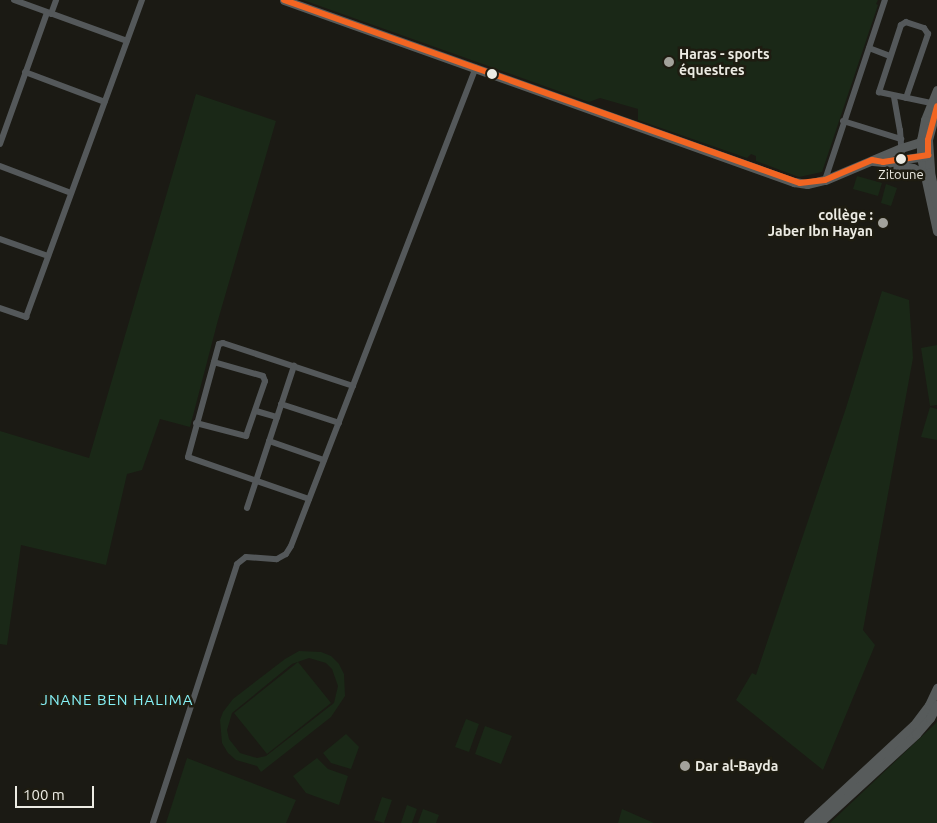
<!DOCTYPE html>
<html>
<head>
<meta charset="utf-8">
<style>
  body { margin:0 }
  #map { position:relative; width:937px; height:823px; overflow:hidden; background:#1b1a14; font-family:Ubuntu,sans-serif }
  div>[style] { position:absolute }
  .green>* { inset:0; background:#1a2817 }
  .street>* { height:6px; margin:-3px; padding:0 3px; transform-origin:3px; border-radius:3px; background:#54585a }
  .secondary>* { height:9px; margin:-4.5px; padding:0 4.5px; transform-origin:4.5px; border-radius:4.5px; background:#575b5b }
  .bus-1>* { height:6px; margin:-3px; padding:0 3px; transform-origin:3px; border-radius:3px; background:#f26522 }
  .dots>* { width:14px; height:14px; translate:-50% -50%; box-sizing:border-box; border:2px solid #1e1c11; border-radius:50% }
  span { translate:-50% -50%; white-space:nowrap; text-align:center; line-height:1.15; -webkit-text-stroke:5px #1e1c11; paint-order:stroke }
  .bus-label { font-size:13px; color:#ecebe3 }
  .poi-label { font-size:14px; color:#ecebe3; font-weight:700 }
  .left { translate:0 -50%; text-align:left }
  .right { translate:-100% -50%; text-align:right }
  .neighbourhood-label { font-size:15px; color:#86f2f7; letter-spacing:1px }
  .scale { position:absolute; left:15px; top:786px; width:79px; height:22px; box-sizing:border-box; border:2px solid #ecebe3; border-top:0; padding-left:6px; font-size:15px; line-height:18px; white-space:nowrap; color:#ecebe3; -webkit-text-stroke:4px #1e1c11; paint-order:stroke }
</style>
</head>
<body>
<div id="map">
  <div class="green">
    <div style="clip-path:polygon(303px 0,878px 0,876px 4px,878px 5px,822px 172px,799px 177px,756px 161px,756px 156px,751px 154px,747px 158px,638px 120px,638px 109px,600px 98px,589px 102px)"></div>
    <div style="clip-path:polygon(196px 94px,276px 121px,218px 320px,190px 427px,160px 419px,142px 470px,127px 474px,106px 565px,21px 545px,7px 645px,0 644px,0 431px,89px 458px)"></div>
    <div style="clip-path:polygon(857px 176px,882px 183px,878px 196px,853px 189px)"></div>
    <div style="clip-path:polygon(886px 184px,897px 188px,891px 206px,881px 203px)"></div>
    <div style="clip-path:polygon(882px 291px,909px 300px,913px 358px,863px 630px,875px 645px,823px 770px,736px 700px,752px 673px,756px 675px,846px 408px)"></div>
    <div style="clip-path:polygon(937px 345px,937px 405px,930px 406px,921px 348px)"></div>
    <div style="clip-path:polygon(930px 407px,937px 409px,937px 440px,921px 437px)"></div>
    <div style="clip-path:polygon(evenodd,299px 651px,321px 652px,331px 656px,339px 664px,344px 674px,345px 696px,331px 717px,261px 772px,257px 766px,236px 760px,228px 753px,222px 743px,220px 720px,223px 712px,233px 699px,285px 659px,299px 651px,309px 658px,326px 663px,332px 669px,338px 686px,334px 703px,266px 756px,257px 758px,240px 753px,229px 739px,227px 730px,232px 713px,292px 664px,309px 658px)"></div>
    <div style="clip-path:polygon(298px 662px,331px 703px,267px 754px,234px 713px)"></div>
    <div style="clip-path:polygon(466px 719px,479px 724px,469px 752px,455px 747px)"></div>
    <div style="clip-path:polygon(937px 721px,937px 823px,830px 823px,936px 723px)"></div>
    <div style="clip-path:polygon(485px 726px,512px 736px,501px 764px,475px 754px)"></div>
    <div style="clip-path:polygon(346px 734px,359px 747px,351px 769px,331px 763px,323px 753px)"></div>
    <div style="clip-path:polygon(187px 758px,296px 800px,286px 823px,166px 823px)"></div>
    <div style="clip-path:polygon(317px 758px,328px 769px,348px 776px,339px 805px,306px 793px,293px 776px)"></div>
    <div style="clip-path:polygon(382px 797px,392px 800px,384px 823px,374px 820px)"></div>
    <div style="clip-path:polygon(407px 805px,417px 809px,412px 823px,401px 823px)"></div>
    <div style="clip-path:polygon(423px 809px,439px 815px,436px 823px,418px 823px)"></div>
    <div style="clip-path:polygon(622px 809px,654px 823px,618px 823px)"></div>
  </div>
  <div class="street">
    <div style="left:14px;top:0;width:120px;rotate:19.9deg"></div>
    <div style="left:51px;top:14px;width:15px;rotate:-70deg"></div>
    <div style="left:869px;top:48px;width:22px;rotate:21deg"></div>
    <div style="left:25px;top:72px;width:85px;rotate:20.6deg"></div>
    <div style="left:894px;top:97px;width:34px;rotate:80deg"></div>
    <div style="left:900px;top:130px;width:32px;rotate:86deg"></div>
    <div style="left:906px;top:98px;width:68px;rotate:-71deg"></div>
    <div style="left:928px;top:34px;width:7px;rotate:-124deg"></div>
    <div style="left:924px;top:28px;width:19px;rotate:-162deg"></div>
    <div style="left:906px;top:22px;width:6px;rotate:149deg"></div>
    <div style="left:901px;top:25px;width:71px;rotate:108.2deg"></div>
    <div style="left:879px;top:92px;width:58px;rotate:11.9deg"></div>
    <div style="left:843px;top:121px;width:61px;rotate:17.2deg"></div>
    <div style="left:0;top:144px;width:139px;rotate:-70.3deg"></div>
    <div style="left:0;top:166px;width:76px;rotate:20.8deg"></div>
    <div style="left:825px;top:180px;width:190px;rotate:-71.6deg"></div>
    <div style="left:0;top:239px;width:51px;rotate:19.5deg"></div>
    <div style="left:0;top:308px;width:28px;rotate:19deg"></div>
    <div style="left:26px;top:317px;width:338px;rotate:-69.9deg"></div>
    <div style="left:281px;top:404px;width:61px;rotate:18.1deg"></div>
    <div style="left:256px;top:411px;width:22px;rotate:16deg"></div>
    <div style="left:196px;top:423px;width:52px;rotate:14.6deg"></div>
    <div style="left:246px;top:436px;width:58px;rotate:-70.9deg"></div>
    <div style="left:265px;top:381px;width:5px;rotate:-112deg"></div>
    <div style="left:263px;top:376px;width:51px;rotate:-164.1deg"></div>
    <div style="left:269px;top:441px;width:58px;rotate:19.1deg"></div>
    <div style="left:309px;top:499px;width:128px;rotate:-160.9deg"></div>
    <div style="left:188px;top:457px;width:117px;rotate:-74.7deg"></div>
    <div style="left:219px;top:344px;width:4px;rotate:-14deg"></div>
    <div style="left:223px;top:343px;width:137px;rotate:18.3deg"></div>
    <div style="left:247px;top:508px;width:150px;rotate:-71.7deg"></div>
    <div style="left:153px;top:823px;width:272px;rotate:-72deg"></div>
    <div style="left:237px;top:564px;width:11px;rotate:-38deg"></div>
    <div style="left:246px;top:557px;width:31px;rotate:4deg"></div>
    <div style="left:277px;top:559px;width:10px;rotate:-29deg"></div>
    <div style="left:286px;top:554px;width:9px;rotate:-58deg"></div>
    <div style="left:291px;top:546px;width:513px;rotate:-68.88deg"></div>
  </div>
  <div class="secondary">
    <div style="left:284px;top:0;width:542px;rotate:19.64deg"></div>
    <div style="left:794px;top:182px;width:13px;rotate:9deg"></div>
    <div style="left:807px;top:184px;width:18px;rotate:-13deg"></div>
    <div style="left:825px;top:180px;width:82px;rotate:-22.8deg"></div>
    <div style="left:901px;top:148px;width:28px;rotate:-17deg"></div>
    <div style="left:937px;top:90px;width:32px;rotate:112deg"></div>
    <div style="left:925px;top:120px;width:20px;rotate:101deg"></div>
    <div style="left:921px;top:140px;width:17px;rotate:90deg"></div>
    <div style="left:921px;top:157px;width:76px;rotate:77.8deg"></div>
    <div style="left:937px;top:106px;width:35px;rotate:105deg"></div>
    <div style="left:928px;top:140px;width:32px;rotate:86deg"></div>
    <div style="left:930px;top:172px;width:33px;rotate:78deg"></div>
    <div style="left:873px;top:161px;width:10px;rotate:6deg"></div>
    <div style="left:883px;top:162px;width:43px;rotate:-7.9deg"></div>
    <div style="left:891px;top:164px;width:22px;rotate:10deg"></div>
    <div style="left:913px;top:168px;width:11px;rotate:27deg"></div>
    <div style="left:808px;top:823px;width:144px;rotate:-42.8deg"></div>
    <div style="left:914px;top:725px;width:25px;rotate:-53deg"></div>
    <div style="left:929px;top:705px;width:19px;rotate:-65deg"></div>
    <div style="left:819px;top:823px;width:132px;rotate:-42.5deg"></div>
    <div style="left:916px;top:734px;width:21px;rotate:-49deg"></div>
    <div style="left:930px;top:718px;width:15px;rotate:-62deg"></div>
  </div>
  <div class="bus-1">
    <div style="left:284px;top:0;width:547px;rotate:19.53deg"></div>
    <div style="left:800px;top:183px;width:25px;rotate:-7deg"></div>
    <div style="left:825px;top:180px;width:51px;rotate:-23.1deg"></div>
    <div style="left:872px;top:160px;width:11px;rotate:10deg"></div>
    <div style="left:883px;top:162px;width:46px;rotate:-8.8deg"></div>
    <div style="left:928px;top:155px;width:15px;rotate:-90deg"></div>
    <div style="left:928px;top:140px;width:35px;rotate:-75deg"></div>
  </div>
  <div class="dots">
    <div style="left:669px;top:62px;background:#a3a29b"></div>
    <div style="left:492px;top:74px;background:#ecebe3"></div>
    <div style="left:901px;top:159px;background:#ecebe3"></div>
    <div style="left:883px;top:223px;background:#a3a29b"></div>
    <div style="left:685px;top:766px;background:#a3a29b"></div>
  </div>
  <div class="bus-label">
    <span style="left:901px;top:174px">Zitoune</span>
  </div>
  <div class="poi-label">
    <span class="left" style="left:679px;top:62px">Haras - sports<br>équestres</span>
    <span class="right" style="left:873px;top:223px">collège :<br>Jaber Ibn Hayan</span>
    <span class="left" style="left:695px;top:766px">Dar al-Bayda</span>
  </div>
  <div class="neighbourhood-label">
    <span style="left:117px;top:700px">JNANE BEN HALIMA</span>
  </div>
  <div class="scale">100 m</div>
</div>
</body>
</html>
